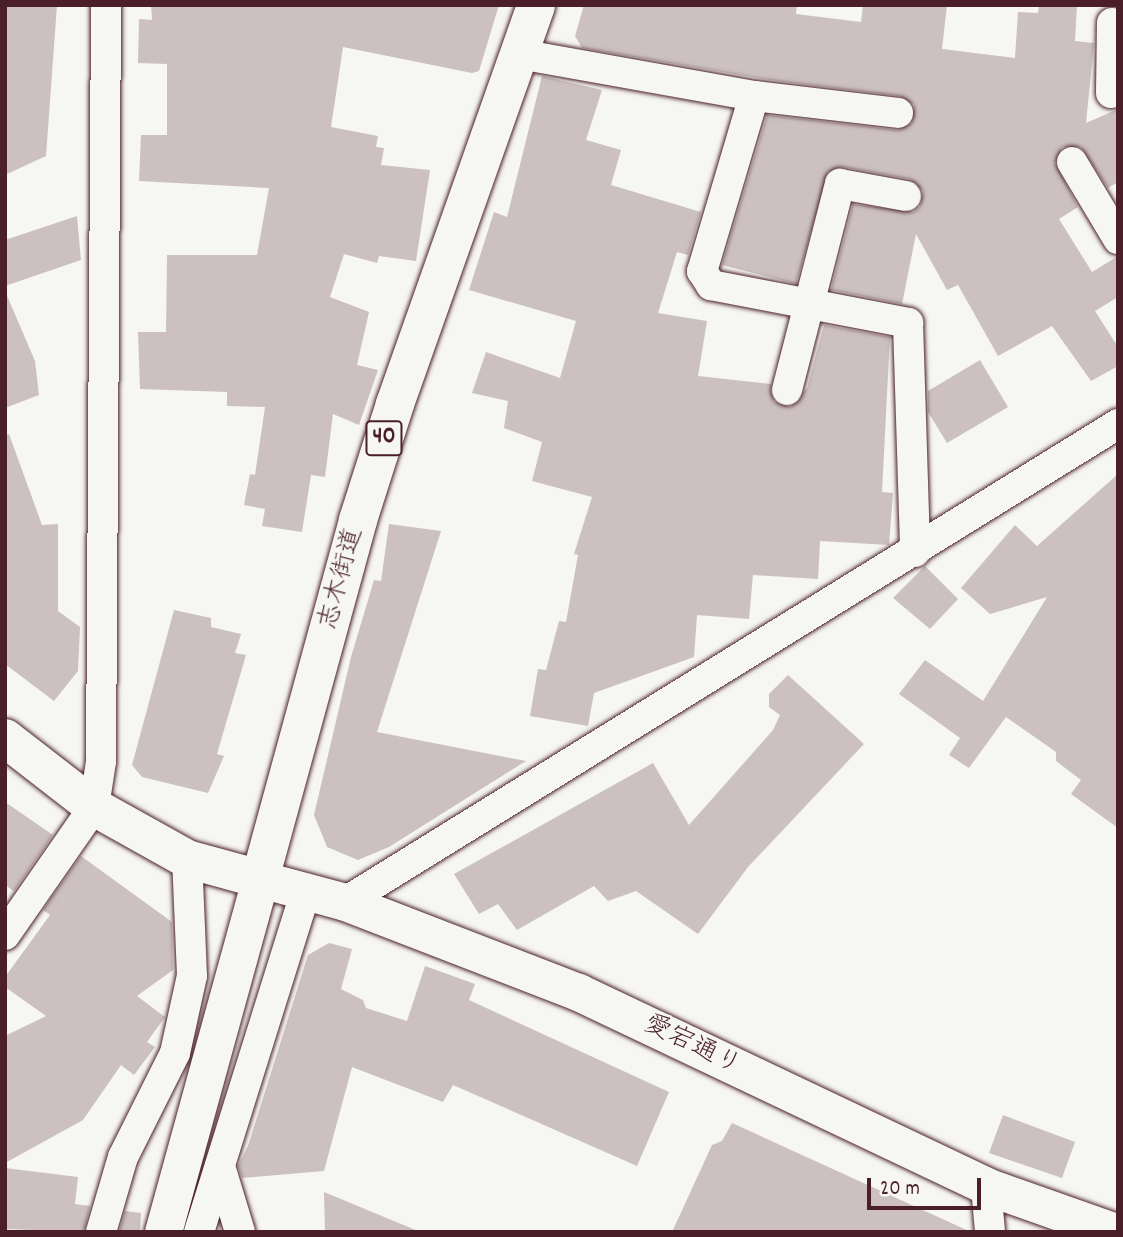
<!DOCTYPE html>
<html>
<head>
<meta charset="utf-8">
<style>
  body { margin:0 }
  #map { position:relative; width:1123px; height:1237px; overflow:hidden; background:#f6f6f2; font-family:Dekko,"Klee One",sans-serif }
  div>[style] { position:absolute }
  .building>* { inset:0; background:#ccc1c0 }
  .roads { filter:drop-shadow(0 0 2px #4a1f2b) drop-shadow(0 0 2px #4a1f2b) }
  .minor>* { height:30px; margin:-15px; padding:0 15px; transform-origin:15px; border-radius:15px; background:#f6f6f2 }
  .tertiary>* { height:37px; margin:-18.5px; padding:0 18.5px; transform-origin:18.5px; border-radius:18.5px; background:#f6f6f2 }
  .primary>* { height:38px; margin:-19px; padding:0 19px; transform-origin:19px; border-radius:19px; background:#f6f6f2 }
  span { translate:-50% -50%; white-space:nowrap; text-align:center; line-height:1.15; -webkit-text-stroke:5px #f6f6f2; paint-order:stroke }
  .shield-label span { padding:2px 5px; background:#f6f6f2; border:2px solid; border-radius:5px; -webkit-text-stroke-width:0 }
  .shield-label { font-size:24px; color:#4a1f2b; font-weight:700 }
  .street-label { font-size:26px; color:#4a1f2b }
  .frame { position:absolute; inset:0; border:7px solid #4a1f2b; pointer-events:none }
  .scale { position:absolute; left:867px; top:1178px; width:114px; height:32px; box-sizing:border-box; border:4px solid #4a1f2b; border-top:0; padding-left:9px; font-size:21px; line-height:24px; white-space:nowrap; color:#4a1f2b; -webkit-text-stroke:5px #f6f6f2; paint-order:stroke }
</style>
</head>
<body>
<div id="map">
  <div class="building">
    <div style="clip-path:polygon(5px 5px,57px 5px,46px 156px,5px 175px)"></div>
    <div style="clip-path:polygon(151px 5px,499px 5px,479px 71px,472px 73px,343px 47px,331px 127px,378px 136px,376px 147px,384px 148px,381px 165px,430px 170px,416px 261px,379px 256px,377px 263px,344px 254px,330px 297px,369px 312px,357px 365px,378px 370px,359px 425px,333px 414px,325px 477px,311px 475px,302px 532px,262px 526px,265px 509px,244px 505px,250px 474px,255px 475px,265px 407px,227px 406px,227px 392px,140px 389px,138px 332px,166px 332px,167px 255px,257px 255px,269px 188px,139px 181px,141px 135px,167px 135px,167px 64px,138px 63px,139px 19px,152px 20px)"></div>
    <div style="clip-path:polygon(584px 5px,797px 5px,796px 14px,861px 22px,863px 5px,947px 5px,942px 49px,1015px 58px,1018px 12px,1038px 13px,1039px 5px,1077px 5px,1075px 41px,1094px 43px,1086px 123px,1118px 109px,1118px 182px,1108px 188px,1081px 147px,1062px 147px,1055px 163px,1078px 207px,1059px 219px,1092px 272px,1118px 256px,1118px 297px,1095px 311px,1118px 347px,1118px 366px,1091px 381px,1052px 326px,998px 356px,958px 285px,947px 290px,916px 234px,902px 304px,831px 290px,853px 204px,913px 212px,920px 207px,923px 191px,909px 179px,843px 167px,828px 172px,796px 284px,722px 265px,767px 115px,897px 130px,912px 123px,914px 105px,900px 96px,770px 80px,582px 48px,575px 36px)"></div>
    <div style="clip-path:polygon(542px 76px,602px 90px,586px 140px,621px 150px,611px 185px,701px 212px,688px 255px,677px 252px,658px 313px,707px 321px,698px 376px,771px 384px,774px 402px,791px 407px,807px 388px,824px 325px,890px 337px,882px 492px,893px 493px,889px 545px,820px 541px,818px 579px,753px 575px,749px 619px,697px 615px,694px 657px,594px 693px,588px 726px,530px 716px,538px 669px,546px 670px,559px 621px,566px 622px,578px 555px,574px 554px,592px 497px,532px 481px,542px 442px,504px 428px,508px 401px,472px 393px,486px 352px,560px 378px,576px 321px,469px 290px,494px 212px,507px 217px)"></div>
    <div style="clip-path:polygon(77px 216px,81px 260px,5px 286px,5px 240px)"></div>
    <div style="clip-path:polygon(5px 291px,35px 361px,39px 395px,5px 408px)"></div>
    <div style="clip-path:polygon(980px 360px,1008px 407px,947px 443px,928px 412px,928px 391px)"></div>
    <div style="clip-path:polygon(9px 434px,42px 525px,58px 524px,58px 611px,80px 627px,78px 671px,54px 701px,5px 664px,5px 435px)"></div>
    <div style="clip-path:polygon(1118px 474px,1118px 828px,1071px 794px,1081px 780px,1056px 761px,1056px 752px,1006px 717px,969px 768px,949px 755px,960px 738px,899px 694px,925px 660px,983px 701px,1047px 597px,990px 614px,961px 588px,1015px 525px,1037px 546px)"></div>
    <div style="clip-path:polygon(389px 524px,441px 531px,377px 732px,526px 761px,389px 847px,358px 860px,327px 847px,314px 815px,351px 657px,374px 580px,381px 581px)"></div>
    <div style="clip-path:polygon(925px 566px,958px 599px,930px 629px,893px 598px)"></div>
    <div style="clip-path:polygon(174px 610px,211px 618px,211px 627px,241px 634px,235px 653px,246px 655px,217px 754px,224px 756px,208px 793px,142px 777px,132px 765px)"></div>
    <div style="clip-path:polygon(788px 675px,864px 744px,748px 867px,698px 934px,636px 891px,608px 901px,594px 886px,517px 930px,498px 904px,479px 914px,454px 874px,653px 763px,689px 825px,773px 730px,780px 715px,769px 707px,769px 694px)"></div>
    <div style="clip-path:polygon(5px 802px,53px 835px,14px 891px,5px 885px)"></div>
    <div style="clip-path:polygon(81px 856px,172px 922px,173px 970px,137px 996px,165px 1017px,147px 1042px,155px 1047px,134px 1075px,121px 1065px,83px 1120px,5px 1163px,5px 1036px,46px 1016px,5px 987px,5px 977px,50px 915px,43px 910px)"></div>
    <div style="clip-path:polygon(329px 943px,352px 949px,341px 989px,363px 1000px,366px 1008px,407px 1021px,425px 966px,475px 984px,469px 1000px,669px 1092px,637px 1166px,453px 1085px,443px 1102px,352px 1067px,324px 1171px,242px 1178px,238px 1166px,248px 1146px,308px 955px)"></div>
    <div style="clip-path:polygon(1003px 1115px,1075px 1142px,1062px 1178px,989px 1153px)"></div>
    <div style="clip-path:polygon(732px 1123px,971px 1232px,672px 1232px,712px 1145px,722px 1141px)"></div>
    <div style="clip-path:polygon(5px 1168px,78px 1177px,75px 1204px,90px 1206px,84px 1232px,5px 1229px)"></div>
    <div style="clip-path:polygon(324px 1192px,418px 1231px,418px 1232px,325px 1232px)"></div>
    <div style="clip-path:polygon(125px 1211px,141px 1213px,140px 1232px,119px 1232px)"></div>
  </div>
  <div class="roads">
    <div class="minor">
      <div style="left:519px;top:54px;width:239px;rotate:10.1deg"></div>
      <div style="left:754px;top:96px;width:145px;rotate:6.7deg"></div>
      <div style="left:1111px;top:93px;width:70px;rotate:-89.2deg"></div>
      <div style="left:754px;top:96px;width:183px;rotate:106.5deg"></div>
      <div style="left:702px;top:271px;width:17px;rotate:57deg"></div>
      <div style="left:711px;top:285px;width:201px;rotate:10.9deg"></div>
      <div style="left:908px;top:323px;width:229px;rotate:88.2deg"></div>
      <div style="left:1072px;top:162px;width:90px;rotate:59.1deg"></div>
      <div style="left:787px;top:390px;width:213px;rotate:-75.6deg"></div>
      <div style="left:840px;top:184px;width:67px;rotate:10.3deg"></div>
      <div style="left:345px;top:902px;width:909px;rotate:-31.73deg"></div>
      <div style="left:5px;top:935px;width:156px;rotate:-55.2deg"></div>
      <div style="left:94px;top:807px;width:46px;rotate:-81.2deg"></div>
      <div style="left:101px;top:762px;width:757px;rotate:-89.62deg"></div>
      <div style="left:220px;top:1166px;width:69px;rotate:73.1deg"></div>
      <div style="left:986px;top:1186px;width:46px;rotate:85deg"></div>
      <div style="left:101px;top:1232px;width:78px;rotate:-73.7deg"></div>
      <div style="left:123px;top:1157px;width:116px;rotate:-63.4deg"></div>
      <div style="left:175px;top:1053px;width:79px;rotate:-77.6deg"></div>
      <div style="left:192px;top:976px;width:117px;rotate:-92.4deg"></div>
      <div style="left:199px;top:1232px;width:355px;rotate:-72.6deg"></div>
    </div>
    <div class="tertiary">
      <div style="left:163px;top:1232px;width:366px;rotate:-74.6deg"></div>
      <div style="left:260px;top:879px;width:88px;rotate:15.1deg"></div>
      <div style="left:345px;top:902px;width:250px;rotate:21.1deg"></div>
      <div style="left:578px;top:992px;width:452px;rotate:25.4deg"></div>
      <div style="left:986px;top:1186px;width:138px;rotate:19.5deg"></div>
    </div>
    <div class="primary">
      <div style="left:5px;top:738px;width:113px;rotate:37.8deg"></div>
      <div style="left:94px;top:807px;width:107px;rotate:29.2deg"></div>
      <div style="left:187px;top:859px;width:76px;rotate:15.3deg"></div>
      <div style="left:260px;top:879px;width:372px;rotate:-74.7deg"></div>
      <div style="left:358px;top:520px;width:122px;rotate:-72.3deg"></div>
      <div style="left:395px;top:404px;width:423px;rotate:-70.5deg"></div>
    </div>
  </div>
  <div class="shield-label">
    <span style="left:384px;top:438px">40</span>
  </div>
  <div class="street-label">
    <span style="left:342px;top:579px;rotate:-75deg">志木街道</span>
    <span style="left:692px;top:1046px;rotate:26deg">愛宕通り</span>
  </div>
  <div class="frame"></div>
  <div class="scale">20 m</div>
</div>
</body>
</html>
